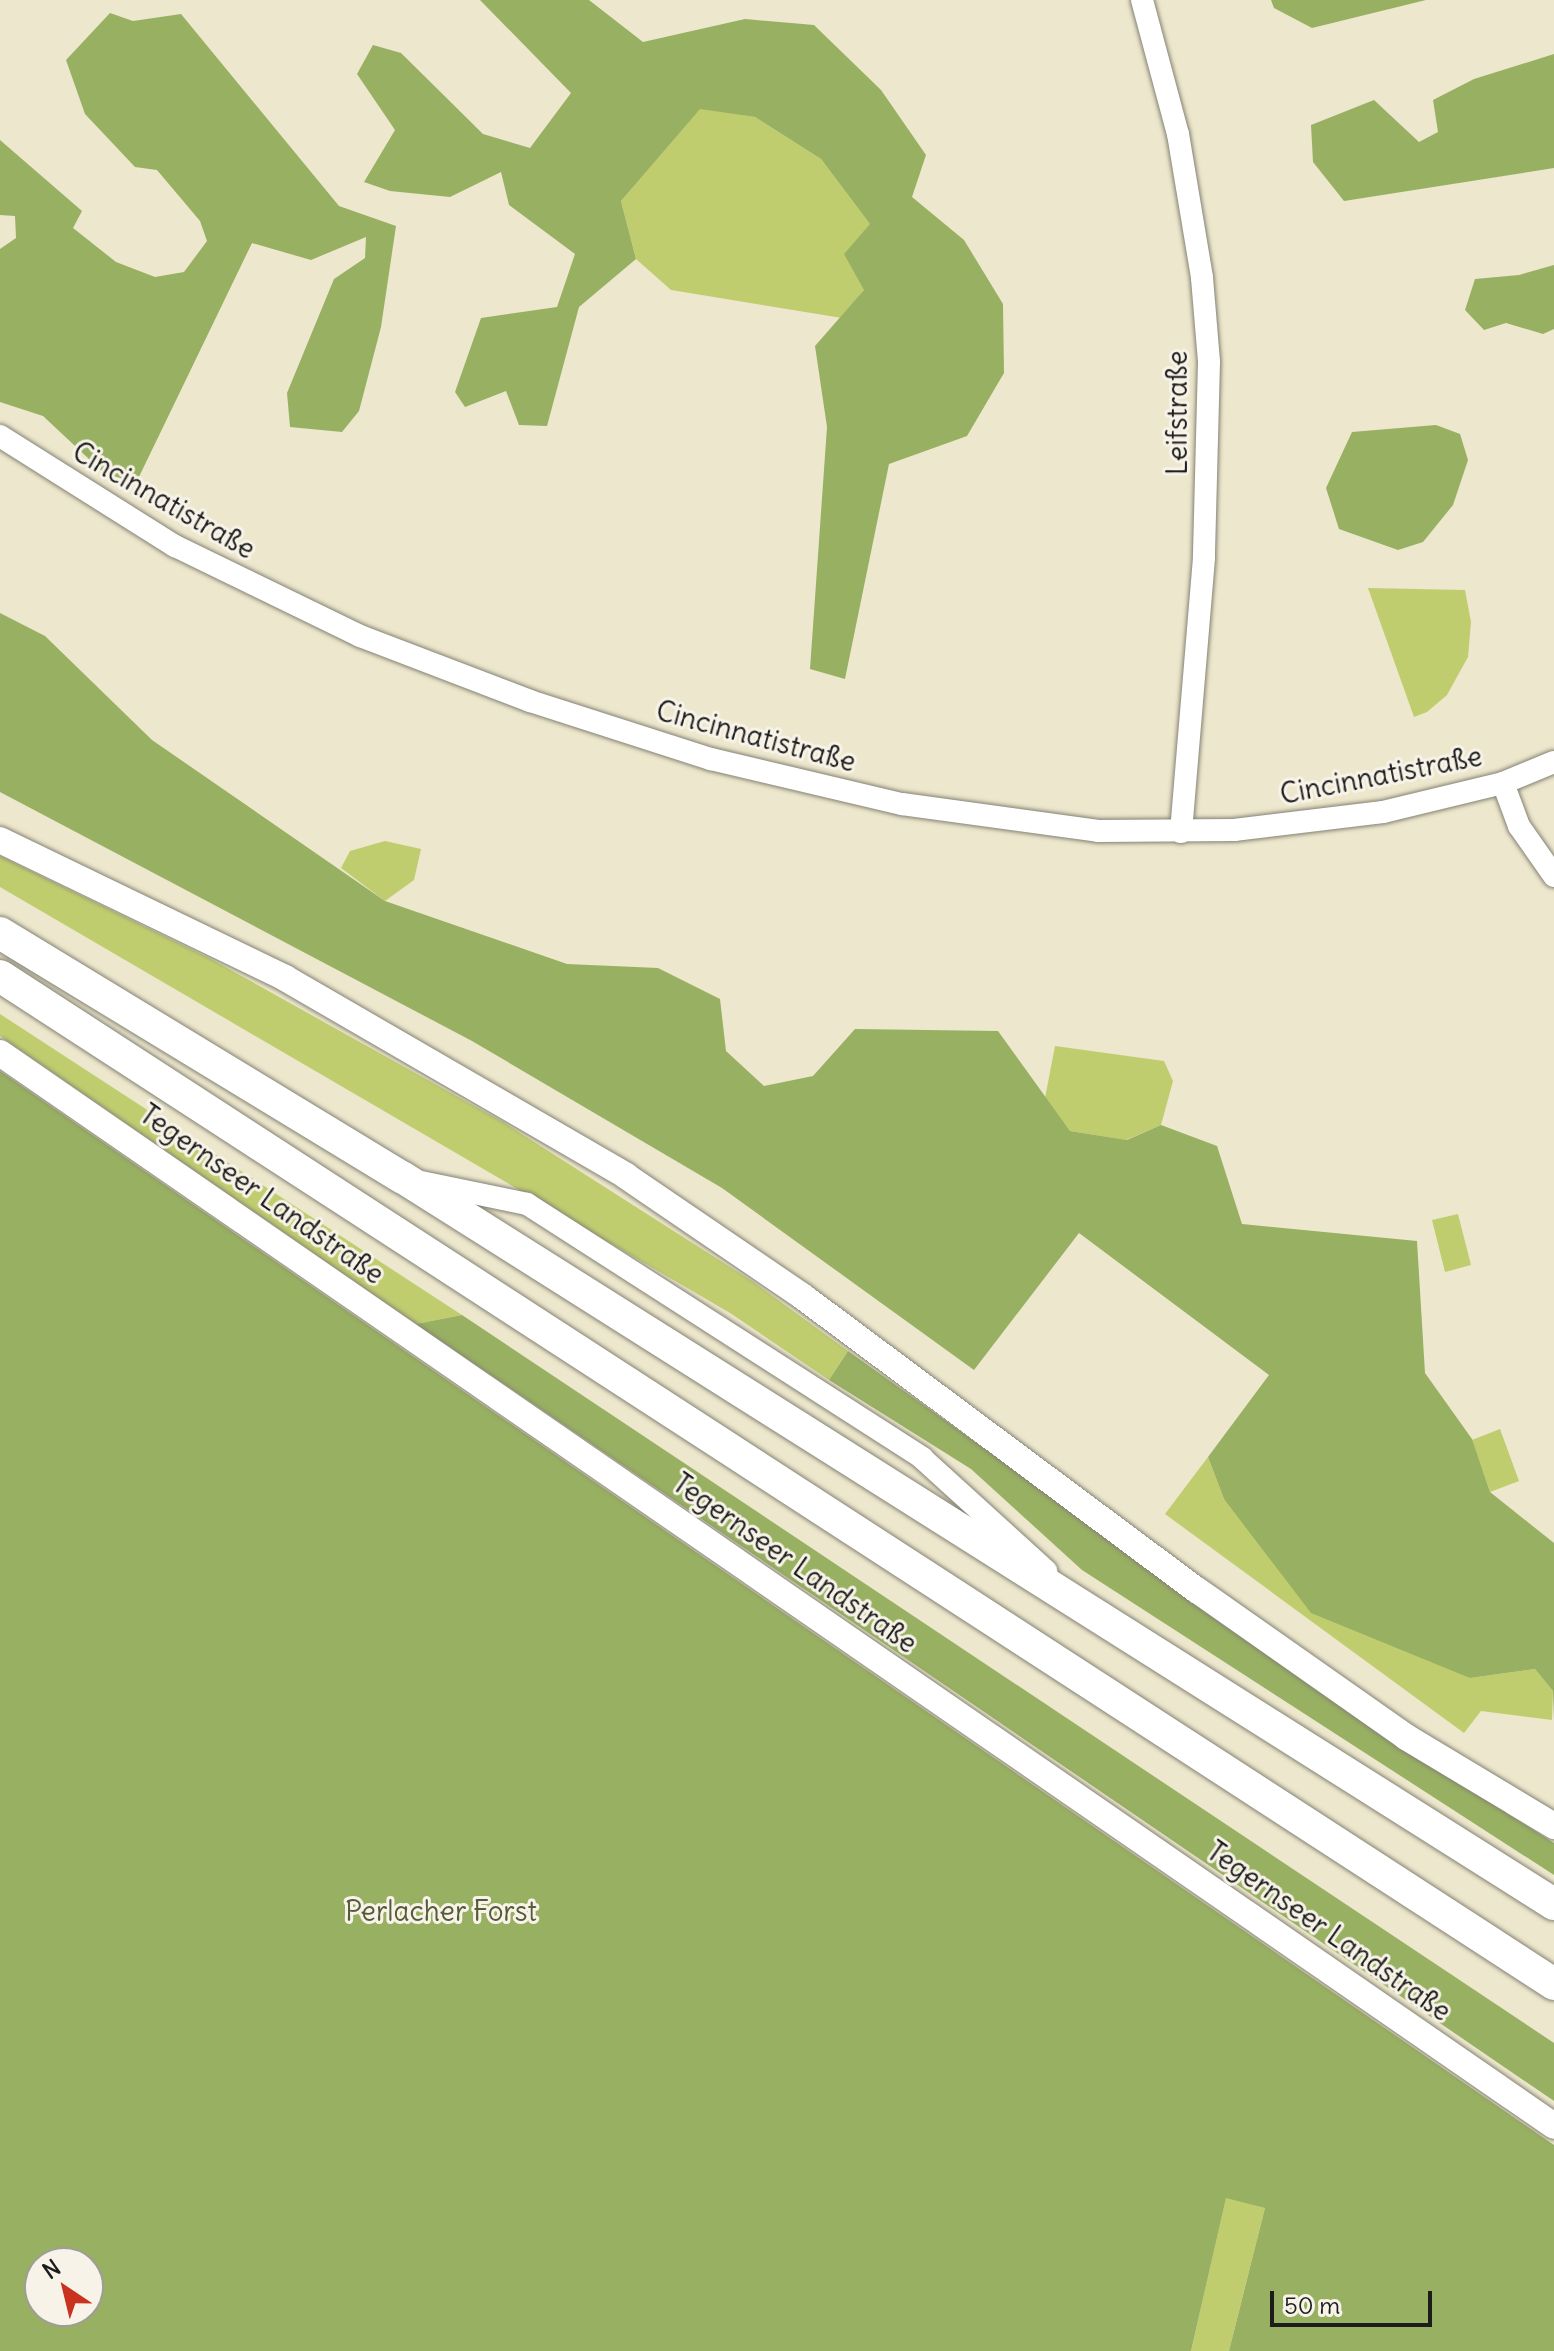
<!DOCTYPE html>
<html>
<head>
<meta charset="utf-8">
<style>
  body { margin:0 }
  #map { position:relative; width:1554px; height:2351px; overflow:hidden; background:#ede7cd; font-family:Delius,sans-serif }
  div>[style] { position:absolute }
  .green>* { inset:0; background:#c0cd6f }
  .forest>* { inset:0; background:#98b062 }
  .roads { filter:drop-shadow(0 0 2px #848274) drop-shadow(0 0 2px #848274) }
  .minor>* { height:22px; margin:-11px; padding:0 11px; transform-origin:11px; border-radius:11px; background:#fff }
  .major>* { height:26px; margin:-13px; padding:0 13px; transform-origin:13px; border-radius:13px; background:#fff }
  .highway>* { height:32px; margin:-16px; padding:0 16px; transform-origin:16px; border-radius:16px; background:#fff }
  span { translate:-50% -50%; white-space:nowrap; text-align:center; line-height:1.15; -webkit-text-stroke:6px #f7f3e8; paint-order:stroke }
  .street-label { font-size:28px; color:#1c1c1c }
  .park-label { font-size:28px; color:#555a39 }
  .north { position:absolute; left:24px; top:2247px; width:80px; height:80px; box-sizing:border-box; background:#f7f3e8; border:2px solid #9f9d96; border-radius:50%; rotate:325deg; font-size:22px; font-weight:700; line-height:32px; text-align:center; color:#1c1c1c }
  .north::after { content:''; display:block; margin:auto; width:28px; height:36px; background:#c8321e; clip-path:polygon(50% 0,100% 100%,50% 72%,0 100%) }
  .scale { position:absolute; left:1270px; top:2291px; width:162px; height:36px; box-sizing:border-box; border:4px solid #1c1c1c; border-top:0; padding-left:10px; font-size:24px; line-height:28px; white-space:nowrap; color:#1c1c1c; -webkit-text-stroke:6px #f7f3e8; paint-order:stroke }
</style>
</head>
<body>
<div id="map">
  <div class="green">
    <div style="clip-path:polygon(700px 108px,755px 117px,821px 159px,871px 225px,864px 290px,842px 318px,671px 290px,636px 259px,621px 201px)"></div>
    <div style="clip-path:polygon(1368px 588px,1465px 590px,1471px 622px,1468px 657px,1447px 695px,1427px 712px,1414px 717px)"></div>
    <div style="clip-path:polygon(385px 841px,421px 849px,414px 880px,385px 901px,341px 868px,350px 851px)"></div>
    <div style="clip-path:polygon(0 856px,211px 959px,503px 1122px,752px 1281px,848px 1351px,829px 1380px,730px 1313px,0 887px)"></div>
    <div style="clip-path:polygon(0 1014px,462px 1315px,416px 1324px,0 1036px)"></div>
    <div style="clip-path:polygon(1055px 1046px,1164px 1061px,1173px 1081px,1161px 1125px,1126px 1140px,1070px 1131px,1045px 1098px)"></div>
    <div style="clip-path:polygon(1458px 1214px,1471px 1265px,1445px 1272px,1432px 1220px)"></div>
    <div style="clip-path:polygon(1500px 1429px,1519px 1481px,1490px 1492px,1472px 1440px)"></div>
    <div style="clip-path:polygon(1208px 1457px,1224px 1499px,1470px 1678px,1535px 1669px,1553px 1691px,1552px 1720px,1481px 1711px,1464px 1733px,1165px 1514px)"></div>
    <div style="clip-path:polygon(1226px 2197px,1265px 2208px,1229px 2351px,1191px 2351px)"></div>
  </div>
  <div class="forest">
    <div style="clip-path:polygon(480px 0,589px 0,643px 42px,745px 19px,814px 25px,881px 90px,926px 155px,912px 197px,964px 240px,1003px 304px,1004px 373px,967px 436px,889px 464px,845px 679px,810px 669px,827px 427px,815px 346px,864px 290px,844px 254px,870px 224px,821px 159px,755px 117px,700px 109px,621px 201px,636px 259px,579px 307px,547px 426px,519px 425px,506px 391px,465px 407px,455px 392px,481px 318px,557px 307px,575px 254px,509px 205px,501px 172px,450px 197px,390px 191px,364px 182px,395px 130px,357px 74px,373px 45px,401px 53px,483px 134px,530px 148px,571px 93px)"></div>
    <div style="clip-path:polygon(1271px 0,1426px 0,1312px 28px,1274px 8px)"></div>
    <div style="clip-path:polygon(110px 13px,133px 21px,181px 14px,339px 206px,396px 226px,381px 327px,359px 411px,342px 432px,290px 427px,287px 393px,334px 279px,365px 258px,366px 237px,311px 260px,252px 243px,136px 483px,104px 473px,43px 416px,0 402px,0 249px,16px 238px,15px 216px,0 215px,0 140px,82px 211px,73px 228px,116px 262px,155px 277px,184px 272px,207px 241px,200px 221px,157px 170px,135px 167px,85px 114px,66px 60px)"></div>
    <div style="clip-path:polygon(1554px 54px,1554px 168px,1344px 201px,1313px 162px,1311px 125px,1374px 100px,1419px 142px,1438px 132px,1433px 100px,1474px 79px)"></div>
    <div style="clip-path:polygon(1554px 265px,1554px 329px,1543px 334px,1506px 323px,1484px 330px,1465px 310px,1475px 279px,1519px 275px)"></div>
    <div style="clip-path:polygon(1436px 425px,1460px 434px,1468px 460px,1453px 505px,1423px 542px,1398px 550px,1339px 529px,1326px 488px,1352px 432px)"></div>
    <div style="clip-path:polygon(0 613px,45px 636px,152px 740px,385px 901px,567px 964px,658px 968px,720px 999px,726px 1051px,764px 1086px,813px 1076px,855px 1029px,998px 1031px,1070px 1131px,1127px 1140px,1161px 1125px,1217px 1146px,1242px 1224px,1417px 1241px,1425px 1373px,1472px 1439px,1490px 1492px,1554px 1543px,1554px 1721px,1553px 1691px,1535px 1669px,1470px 1678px,1311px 1613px,1224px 1499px,1208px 1457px,1269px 1375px,1079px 1233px,974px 1370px,722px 1188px,472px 1041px,0 792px)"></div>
    <div style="clip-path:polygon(evenodd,0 1071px,1554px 2145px,1554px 2351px,1229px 2351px,1265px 2208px,1226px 2198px,1191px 2351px,0 2351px,0 1071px,40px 2263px,88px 2263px,88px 2311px,40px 2311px,40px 2263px)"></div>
    <div style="clip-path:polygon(462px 1315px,1554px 2043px,1554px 2101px,416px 1324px)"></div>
    <div style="clip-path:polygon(848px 1351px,1395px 1742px,1554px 1843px,1554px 1875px,1082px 1570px,971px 1469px,829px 1380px)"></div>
  </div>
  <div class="roads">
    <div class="minor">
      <div style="left:1142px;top:0;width:139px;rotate:75deg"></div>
      <div style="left:1178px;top:134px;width:146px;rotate:80.5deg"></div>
      <div style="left:1202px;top:278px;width:84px;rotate:85.2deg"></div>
      <div style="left:1209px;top:362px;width:196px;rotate:91.5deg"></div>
      <div style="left:1204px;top:558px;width:275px;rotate:94.8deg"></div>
      <div style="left:0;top:436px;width:207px;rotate:32.2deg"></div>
      <div style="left:175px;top:546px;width:206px;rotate:25.9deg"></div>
      <div style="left:360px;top:636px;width:182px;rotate:20.9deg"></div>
      <div style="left:530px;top:701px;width:190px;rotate:17.8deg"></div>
      <div style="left:711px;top:759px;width:196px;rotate:13.3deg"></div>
      <div style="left:902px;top:804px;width:198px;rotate:7.8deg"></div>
      <div style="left:1098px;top:831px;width:136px;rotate:-0.4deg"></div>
      <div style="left:1234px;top:830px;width:150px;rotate:-6.9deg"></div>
      <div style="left:1383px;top:812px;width:123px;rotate:-13.6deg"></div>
      <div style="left:1503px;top:783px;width:55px;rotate:-22.4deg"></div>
      <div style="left:1503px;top:783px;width:46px;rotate:69.6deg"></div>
      <div style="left:1519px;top:826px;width:61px;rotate:55deg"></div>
      <div style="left:421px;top:1182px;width:108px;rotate:11.7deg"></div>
      <div style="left:527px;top:1204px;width:470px;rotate:32.7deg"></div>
      <div style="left:922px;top:1458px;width:168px;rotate:42.3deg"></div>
    </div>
    <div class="major">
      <div style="left:0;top:840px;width:317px;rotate:25.8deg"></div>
      <div style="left:285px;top:978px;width:394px;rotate:30.1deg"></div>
      <div style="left:626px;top:1176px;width:213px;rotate:34.3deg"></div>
      <div style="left:802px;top:1296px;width:492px;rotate:36.7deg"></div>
      <div style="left:1197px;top:1590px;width:256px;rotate:35.1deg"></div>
      <div style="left:1406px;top:1737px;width:173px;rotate:31deg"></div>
      <div style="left:0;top:1053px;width:1888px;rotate:34.62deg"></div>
    </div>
    <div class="highway">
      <div style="left:0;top:933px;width:470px;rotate:31.3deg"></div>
      <div style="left:402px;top:1177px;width:1362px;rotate:32.26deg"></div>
      <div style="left:0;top:976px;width:1852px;rotate:32.97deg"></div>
    </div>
  </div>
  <div class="street-label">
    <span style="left:1177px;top:413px;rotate:-90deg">Leifstraße</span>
    <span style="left:164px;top:500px;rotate:30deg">Cincinnatistraße</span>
    <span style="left:756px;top:736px;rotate:15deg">Cincinnatistraße</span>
    <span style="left:1381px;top:775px;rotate:-11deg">Cincinnatistraße</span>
    <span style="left:262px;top:1194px;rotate:35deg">Tegernseer Landstraße</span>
    <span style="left:795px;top:1563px;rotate:35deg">Tegernseer Landstraße</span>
    <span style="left:1329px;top:1931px;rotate:35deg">Tegernseer Landstraße</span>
  </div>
  <div class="park-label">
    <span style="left:441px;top:1911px">Perlacher Forst</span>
  </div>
  <div class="north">N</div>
  <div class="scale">50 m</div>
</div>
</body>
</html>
